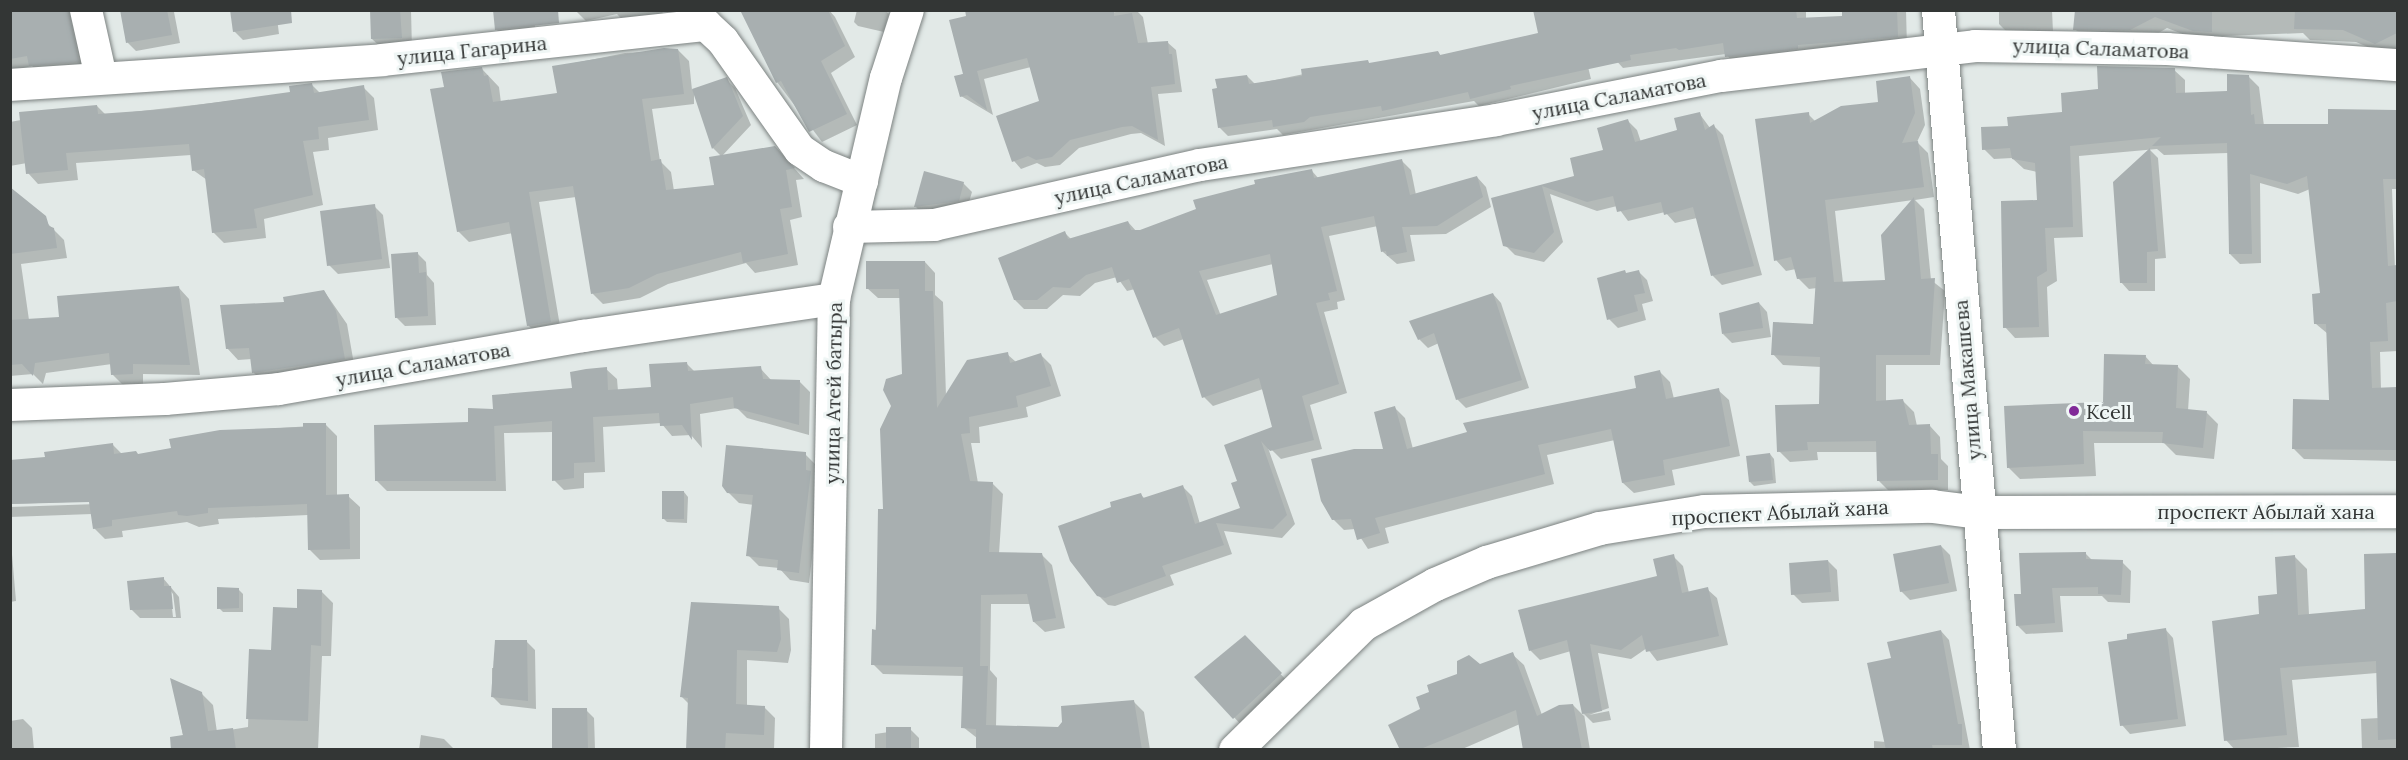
<!DOCTYPE html>
<html>
<head>
<meta charset="utf-8">
<style>
  body { margin:0 }
  #map { position:relative; width:2408px; height:760px; overflow:hidden; background:#e2e9e7; font-family:Lora,serif }
  div>[style] { position:absolute }
  .shadow>* { inset:0; background:#0003 }
  .building>* { inset:0; background:#a8afb0 }
  .roads { filter:drop-shadow(0 0 2px #7c8281) drop-shadow(0 0 2px #7c8281) }
  .street>* { height:32px; margin:-16px; padding:0 16px; transform-origin:16px; border-radius:16px; background:#fff }
  .secondary>* { height:33px; margin:-16.5px; padding:0 16.5px; transform-origin:16.5px; border-radius:16.5px; background:#fff }
  .dots>* { width:16px; height:16px; translate:-50% -50%; box-sizing:border-box; border:3px solid #eff6f5; border-radius:50% }
  span { translate:-50% -50%; white-space:nowrap; text-align:center; line-height:1.15; -webkit-text-stroke:6px #eff6f5; paint-order:stroke }
  .street-label { font-size:20px; color:#333635 }
  .poi-label { font-size:20px; color:#333635 }
  .left { translate:0 -50%; text-align:left }
  .frame { position:absolute; inset:0; border:12px solid #333635; pointer-events:none }
</style>
</head>
<body>
<div id="map">
  <div class="shadow">
    <div style="clip-path:polygon(10px 10px,82px 10px,89px 72px,41px 75px,32px 66px,10px 71px)"></div>
    <div style="clip-path:polygon(122px 10px,182px 10px,174px 12px,180px 43px,136px 51px,128px 43px)"></div>
    <div style="clip-path:polygon(276px 10px,279px 34px,243px 40px,234px 31px)"></div>
    <div style="clip-path:polygon(371px 10px,411px 10px,412px 49px,384px 50px,372px 39px)"></div>
    <div style="clip-path:polygon(533px 10px,536px 35px,505px 38px,496px 29px)"></div>
    <div style="clip-path:polygon(575px 10px,662px 10px,665px 23px,629px 27px,617px 14px,586px 21px)"></div>
    <div style="clip-path:polygon(814px 10px,829px 10px,835px 17px,855px 57px,831px 73px,857px 125px,822px 142px,777px 82px)"></div>
    <div style="clip-path:polygon(857px 10px,885px 10px,889px 14px,884px 32px,858px 26px,854px 22px)"></div>
    <div style="clip-path:polygon(1136px 10px,1143px 17px,1148px 44px,1167px 42px,1176px 50px,1182px 92px,1158px 94px,1165px 146px,1141px 133px,1131px 134px,1079px 148px,1060px 165px,1045px 167px,1037px 163px,1021px 169px,1014px 161px,1041px 102px,1031px 67px,984px 79px,993px 115px,961px 96px,956px 77px,1106px 13px)"></div>
    <div style="clip-path:polygon(1574px 10px,1591px 79px,1479px 106px,1474px 101px,1283px 135px,1277px 129px,1228px 136px,1219px 127px,1247px 76px,1255px 84px,1367px 61px,1370px 64px,1438px 52px,1441px 56px,1540px 34px)"></div>
    <div style="clip-path:polygon(1643px 10px,1806px 10px,1806px 19px,1843px 18px,1843px 10px,1906px 10px,1907px 47px,1737px 67px,1726px 54px,1623px 68px,1613px 57px)"></div>
    <div style="clip-path:polygon(1999px 10px,2052px 10px,2053px 32px,2008px 33px,1999px 24px)"></div>
    <div style="clip-path:polygon(2076px 10px,2398px 10px,2398px 50px,2387px 55px,2356px 42px,2310px 40px,2303px 33px,2223px 36px,2223px 43px,2206px 43px,2167px 28px,2143px 42px,2087px 41px,2075px 29px)"></div>
    <div style="clip-path:polygon(evenodd,678px 50px,689px 61px,692px 90px,726px 79px,735px 88px,751px 125px,722px 156px,786px 159px,804px 179px,796px 180px,802px 217px,790px 220px,798px 265px,755px 273px,746px 263px,668px 284px,640px 298px,603px 304px,593px 294px,576px 197px,539px 202px,561px 332px,539px 336px,528px 325px,513px 233px,469px 242px,458px 231px,445px 89px,482px 69px,499px 87px,501px 103px,559px 94px,554px 67px,625px 53px,678px 50px,694px 90px,713px 148px,721px 156px,716px 186px,674px 191px,671px 172px,660px 161px,652px 109px,694px 104px,694px 90px)"></div>
    <div style="clip-path:polygon(2174px 70px,2185px 80px,2185px 94px,2228px 92px,2248px 76px,2259px 87px,2264px 126px,2329px 126px,2329px 110px,2398px 112px,2398px 189px,2392px 189px,2398px 351px,2380px 352px,2381px 389px,2398px 388px,2398px 461px,2304px 459px,2294px 449px,2331px 401px,2328px 334px,2316px 324px,2322px 295px,2310px 189px,2298px 194px,2260px 183px,2261px 263px,2240px 264px,2230px 254px,2228px 153px,2164px 155px,2157px 149px,2079px 156px,2083px 237px,2054px 238px,2057px 281px,2047px 287px,2049px 337px,2015px 338px,2005px 327px,2038px 201px,2037px 172px,2024px 169px,2012px 158px,1994px 159px,1984px 149px,2010px 127px,2064px 113px,2100px 91px)"></div>
    <div style="clip-path:polygon(evenodd,1910px 78px,1920px 89px,1925px 125px,1917px 142px,1928px 153px,1934px 197px,1915px 200px,1924px 209px,1931px 280px,1945px 291px,1940px 365px,1886px 365px,1886px 402px,1903px 401px,1914px 412px,1917px 426px,1930px 426px,1940px 437px,1941px 459px,1948px 466px,1948px 490px,1889px 491px,1879px 481px,1878px 452px,1817px 452px,1818px 460px,1790px 462px,1779px 451px,1821px 405px,1821px 367px,1783px 365px,1773px 354px,1815px 326px,1817px 288px,1809px 289px,1798px 278px,1796px 269px,1786px 271px,1776px 260px,1808px 114px,1816px 122px,1880px 103px,1910px 78px,1913px 200px,1887px 282px,1843px 283px,1835px 211px,1913px 200px)"></div>
    <div style="clip-path:polygon(312px 85px,320px 93px,363px 87px,374px 98px,378px 130px,328px 138px,329px 150px,313px 152px,323px 205px,264px 219px,266px 238px,224px 243px,213px 232px,207px 180px,193px 170px,191px 155px,76px 163px,78px 180px,38px 184px,28px 173px,27px 163px,10px 166px,10px 122px,97px 106px,106px 115px,292px 94px)"></div>
    <div style="clip-path:polygon(1699px 113px,1710px 128px,1714px 126px,1723px 135px,1762px 275px,1722px 285px,1713px 276px,1697px 218px,1675px 223px,1665px 212px,1628px 221px,1617px 206px,1597px 211px,1550px 194px,1563px 242px,1544px 262px,1515px 255px,1505px 245px,1493px 199px,1576px 177px,1605px 151px,1628px 121px,1637px 130px,1641px 142px,1679px 131px)"></div>
    <div style="clip-path:polygon(2150px 150px,2158px 158px,2166px 258px,2155px 259px,2155px 291px,2129px 291px,2121px 282px)"></div>
    <div style="clip-path:polygon(evenodd,1402px 161px,1411px 170px,1416px 195px,1477px 177px,1486px 187px,1491px 207px,1446px 234px,1410px 235px,1415px 261px,1397px 264px,1383px 252px,1378px 226px,1329px 236px,1345px 300px,1337px 302px,1338px 309px,1324px 312px,1347px 393px,1310px 405px,1322px 449px,1281px 459px,1267px 445px,1295px 524px,1282px 538px,1224px 531px,1232px 554px,1170px 575px,1174px 585px,1115px 606px,1108px 605px,1098px 595px,1113px 508px,1141px 495px,1145px 499px,1183px 487px,1192px 496px,1200px 524px,1242px 509px,1239px 482px,1226px 446px,1274px 428px,1263px 389px,1213px 406px,1204px 397px,1184px 339px,1164px 346px,1155px 337px,1135px 289px,1127px 291px,1117px 277px,1095px 283px,1080px 296px,1063px 295px,1047px 309px,1024px 309px,1015px 300px,1065px 233px,1072px 240px,1128px 222px,1137px 232px,1312px 171px,1319px 179px,1402px 161px,1273px 264px,1279px 296px,1221px 316px,1207px 280px,1273px 264px)"></div>
    <div style="clip-path:polygon(925px 173px,963px 183px,972px 192px,967px 209px,924px 216px,916px 207px)"></div>
    <div style="clip-path:polygon(21px 197px,64px 240px,67px 258px,21px 264px,29px 320px,60px 318px,179px 288px,189px 299px,200px 375px,143px 374px,143px 384px,123px 385px,113px 375px,112px 364px,46px 373px,43px 384px,33px 374px,10px 376px,10px 198px)"></div>
    <div style="clip-path:polygon(374px 206px,383px 215px,390px 268px,338px 274px,329px 265px)"></div>
    <div style="clip-path:polygon(418px 254px,426px 262px,427px 275px,434px 283px,436px 325px,405px 326px,396px 317px)"></div>
    <div style="clip-path:polygon(925px 262px,935px 273px,935px 295px,943px 302px,946px 396px,1007px 354px,1016px 362px,1041px 355px,1051px 365px,1061px 396px,1026px 407px,1028px 417px,979px 427px,980px 443px,971px 443px,978px 483px,992px 483px,1003px 494px,999px 554px,1041px 554px,1052px 565px,1065px 628px,1045px 632px,1034px 622px,1031px 604px,991px 604px,990px 670px,997px 678px,996px 727px,1059px 728px,1134px 702px,1144px 712px,1150px 750px,977px 750px,977px 738px,963px 727px,964px 676px,883px 674px,873px 664px,892px 406px,903px 375px,901px 298px,878px 298px,867px 288px)"></div>
    <div style="clip-path:polygon(1638px 271px,1647px 280px,1653px 301px,1642px 304px,1646px 320px,1618px 328px,1609px 319px,1627px 274px)"></div>
    <div style="clip-path:polygon(324px 291px,347px 324px,355px 370px,265px 384px,254px 373px,252px 359px,238px 360px,227px 348px,286px 303px)"></div>
    <div style="clip-path:polygon(1493px 294px,1501px 303px,1529px 388px,1466px 408px,1457px 399px,1439px 343px,1428px 348px,1419px 339px)"></div>
    <div style="clip-path:polygon(1759px 303px,1767px 312px,1771px 337px,1732px 343px,1723px 334px)"></div>
    <div style="clip-path:polygon(2145px 356px,2154px 366px,2178px 367px,2190px 379px,2188px 411px,2206px 412px,2218px 424px,2214px 459px,2176px 455px,2164px 443px,2094px 443px,2096px 476px,2020px 479px,2008px 467px,2105px 403px)"></div>
    <div style="clip-path:polygon(687px 364px,695px 372px,760px 368px,772px 381px,799px 381px,810px 392px,809px 435px,747px 418px,737px 408px,700px 414px,702px 448px,691px 435px,672px 436px,661px 423px,603px 427px,605px 472px,584px 473px,584px 488px,564px 490px,554px 480px,553px 432px,504px 433px,506px 491px,387px 491px,377px 481px,494px 410px,573px 389px,606px 369px,617px 379px,618px 391px,652px 389px)"></div>
    <div style="clip-path:polygon(1660px 372px,1670px 382px,1674px 399px,1718px 390px,1729px 400px,1740px 456px,1672px 470px,1675px 485px,1634px 493px,1623px 483px,1615px 440px,1547px 455px,1554px 484px,1385px 528px,1389px 543px,1368px 549px,1355px 529px,1344px 530px,1333px 519px,1385px 450px,1395px 408px,1405px 418px,1413px 449px,1638px 389px)"></div>
    <div style="clip-path:polygon(326px 425px,337px 436px,337px 496px,348px 496px,360px 507px,360px 559px,320px 560px,309px 549px,308px 515px,218px 519px,219px 524px,199px 527px,187px 522px,122px 531px,123px 537px,105px 539px,94px 528px,92px 514px,10px 517px,10px 507px,97px 504px,97px 501px,10px 504px,10px 462px,47px 459px,112px 444px,122px 454px,138px 455px,172px 450px,220px 432px)"></div>
    <div style="clip-path:polygon(805px 454px,816px 465px,821px 483px,809px 583px,790px 580px,779px 568px,759px 566px,748px 555px,754px 505px,739px 503px,728px 492px)"></div>
    <div style="clip-path:polygon(1770px 454px,1774px 459px,1776px 483px,1754px 486px,1750px 482px)"></div>
    <div style="clip-path:polygon(684px 492px,688px 497px,687px 523px,667px 522px,663px 518px)"></div>
    <div style="clip-path:polygon(10px 531px,16px 601px,10px 602px)"></div>
    <div style="clip-path:polygon(1941px 546px,1950px 555px,1957px 591px,1910px 600px,1901px 591px)"></div>
    <div style="clip-path:polygon(2086px 554px,2092px 560px,2122px 562px,2131px 571px,2130px 603px,2108px 602px,2102px 596px,2060px 596px,2063px 632px,2026px 634px,2018px 626px,2022px 595px)"></div>
    <div style="clip-path:polygon(2398px 554px,2398px 750px,2362px 750px,2361px 719px,2379px 718px,2377px 673px,2292px 680px,2299px 747px,2235px 750px,2226px 740px,2260px 615px,2278px 596px,2295px 557px,2307px 569px,2309px 615px,2366px 611px,2365px 555px)"></div>
    <div style="clip-path:polygon(1673px 556px,1683px 566px,1689px 593px,1707px 589px,1717px 598px,1728px 645px,1657px 661px,1647px 648px,1631px 659px,1598px 653px,1609px 708px,1589px 715px,1609px 711px,1611px 720px,1593px 723px,1584px 714px,1590px 750px,1525px 750px,1520px 724px,1460px 750px,1402px 750px,1431px 692px,1479px 666px,1512px 654px,1524px 665px,1542px 715px,1573px 705px,1584px 716px,1571px 651px,1540px 660px,1530px 650px,1659px 577px)"></div>
    <div style="clip-path:polygon(1828px 561px,1837px 570px,1839px 601px,1802px 603px,1793px 594px)"></div>
    <div style="clip-path:polygon(evenodd,163px 578px,179px 597px,181px 618px,140px 618px,131px 609px,163px 578px,170px 590px,173px 594px,176px 617px,173px 617px,170px 590px)"></div>
    <div style="clip-path:polygon(239px 590px,243px 594px,243px 612px,223px 612px,219px 608px)"></div>
    <div style="clip-path:polygon(322px 592px,333px 603px,331px 656px,322px 656px,318px 750px,186px 750px,172px 681px,201px 693px,213px 705px,217px 732px,248px 727px,250px 650px,273px 651px,298px 610px)"></div>
    <div style="clip-path:polygon(778px 608px,789px 619px,791px 650px,788px 663px,747px 660px,747px 706px,764px 707px,775px 718px,774px 750px,688px 750px,689px 704px,682px 697px)"></div>
    <div style="clip-path:polygon(2165px 629px,2173px 638px,2186px 726px,2130px 734px,2122px 725px)"></div>
    <div style="clip-path:polygon(1941px 631px,1949px 640px,1970px 750px,1874px 750px,1874px 741px,1886px 742px,1893px 659px)"></div>
    <div style="clip-path:polygon(1245px 637px,1293px 687px,1247px 731px,1196px 677px)"></div>
    <div style="clip-path:polygon(526px 641px,535px 650px,536px 709px,501px 705px,492px 696px,492px 668px,497px 668px)"></div>
    <div style="clip-path:polygon(586px 710px,594px 718px,595px 750px,557px 750px)"></div>
    <div style="clip-path:polygon(23px 719px,32px 728px,34px 750px,10px 750px,10px 721px)"></div>
    <div style="clip-path:polygon(910px 729px,919px 738px,919px 750px,875px 750px,875px 734px)"></div>
    <div style="clip-path:polygon(421px 735px,444px 739px,455px 750px,419px 750px)"></div>
  </div>
  <div class="building">
    <div style="clip-path:polygon(10px 10px,69px 10px,79px 62px,29px 66px,27px 56px,10px 59px)"></div>
    <div style="clip-path:polygon(120px 10px,167px 10px,172px 35px,126px 43px)"></div>
    <div style="clip-path:polygon(230px 10px,291px 10px,292px 23px,233px 32px)"></div>
    <div style="clip-path:polygon(370px 10px,400px 10px,402px 38px,371px 39px)"></div>
    <div style="clip-path:polygon(493px 10px,558px 10px,559px 23px,495px 30px)"></div>
    <div style="clip-path:polygon(740px 10px,828px 10px,845px 46px,821px 61px,847px 114px,809px 132px,781px 81px,776px 83px)"></div>
    <div style="clip-path:polygon(965px 10px,1114px 10px,1114px 16px,1132px 13px,1138px 43px,1168px 41px,1169px 54px,1172px 54px,1175px 84px,1151px 87px,1158px 140px,1132px 126px,1122px 127px,1070px 140px,1052px 157px,1036px 160px,1028px 156px,1012px 162px,996px 116px,1039px 101px,1027px 58px,977px 71px,987px 110px,967px 95px,960px 97px,954px 76px,963px 74px,949px 20px,966px 16px)"></div>
    <div style="clip-path:polygon(1533px 10px,1796px 10px,1797px 18px,1842px 16px,1842px 10px,1897px 10px,1898px 37px,1798px 45px,1798px 49px,1725px 57px,1723px 43px,1679px 50px,1676px 48px,1630px 55px,1631px 60px,1510px 86px,1511px 89px,1470px 99px,1468px 92px,1382px 111px,1381px 106px,1310px 117px,1304px 122px,1273px 127px,1272px 120px,1218px 128px,1212px 89px,1217px 88px,1215px 79px,1247px 75px,1249px 84px,1302px 76px,1301px 69px,1368px 60px,1369px 63px,1438px 51px,1440px 55px,1538px 33px)"></div>
    <div style="clip-path:polygon(2075px 10px,2212px 10px,2212px 32px,2193px 31px,2155px 17px,2130px 30px,2073px 30px)"></div>
    <div style="clip-path:polygon(2295px 10px,2397px 10px,2397px 33px,2375px 44px,2343px 30px,2294px 29px)"></div>
    <div style="clip-path:polygon(664px 48px,678px 49px,684px 94px,642px 99px,651px 161px,661px 159px,666px 190px,714px 185px,709px 157px,775px 146px,795px 168px,786px 170px,792px 207px,780px 209px,788px 254px,743px 263px,741px 252px,657px 274px,629px 288px,591px 294px,573px 186px,529px 192px,551px 322px,527px 326px,509px 222px,457px 232px,430px 89px,444px 87px,441px 72px,482px 67px,484px 76px,488px 75px,493px 102px,557px 93px,552px 66px)"></div>
    <div style="clip-path:polygon(2097px 66px,2175px 68px,2176px 93px,2227px 91px,2227px 74px,2249px 75px,2251px 115px,2254px 114px,2255px 124px,2328px 124px,2328px 109px,2397px 110px,2397px 179px,2383px 179px,2388px 266px,2397px 265px,2397px 301px,2386px 303px,2388px 341px,2370px 342px,2372px 388px,2397px 387px,2397px 450px,2292px 449px,2293px 399px,2329px 400px,2326px 324px,2314px 324px,2312px 294px,2320px 293px,2307px 176px,2287px 184px,2250px 174px,2252px 254px,2229px 254px,2227px 143px,2152px 146px,2161px 137px,2070px 146px,2073px 227px,2045px 228px,2047px 271px,2037px 277px,2039px 327px,2003px 328px,2001px 201px,2037px 200px,2035px 163px,2012px 159px,2010px 148px,1982px 150px,1981px 127px,2008px 126px,2007px 117px,2062px 112px,2061px 93px,2098px 89px)"></div>
    <div style="clip-path:polygon(1910px 76px,1915px 113px,1902px 143px,1918px 141px,1924px 187px,1825px 200px,1834px 282px,1885px 280px,1881px 235px,1914px 197px,1921px 279px,1935px 278px,1930px 355px,1876px 355px,1876px 401px,1903px 399px,1909px 425px,1930px 424px,1931px 454px,1938px 454px,1938px 480px,1877px 481px,1876px 441px,1807px 442px,1808px 450px,1777px 452px,1775px 405px,1819px 404px,1820px 357px,1771px 355px,1773px 322px,1813px 324px,1816px 277px,1797px 279px,1791px 257px,1774px 261px,1755px 119px,1809px 112px,1810px 123px,1841px 106px,1878px 102px,1876px 81px)"></div>
    <div style="clip-path:polygon(727px 77px,743px 116px,712px 149px,692px 89px)"></div>
    <div style="clip-path:polygon(312px 83px,314px 93px,364px 85px,369px 120px,318px 127px,319px 139px,303px 141px,313px 195px,254px 209px,257px 228px,212px 233px,204px 169px,192px 171px,189px 144px,66px 153px,68px 170px,26px 174px,19px 112px,97px 105px,98px 114px,168px 109px,290px 92px,289px 86px)"></div>
    <div style="clip-path:polygon(1700px 112px,1705px 130px,1714px 124px,1754px 266px,1711px 276px,1693px 207px,1664px 215px,1661px 202px,1617px 212px,1613px 196px,1587px 202px,1542px 186px,1554px 232px,1534px 253px,1503px 246px,1491px 198px,1574px 176px,1570px 158px,1603px 150px,1597px 128px,1628px 119px,1635px 142px,1677px 130px,1674px 118px)"></div>
    <div style="clip-path:polygon(2150px 148px,2158px 251px,2147px 252px,2147px 283px,2120px 283px,2113px 182px)"></div>
    <div style="clip-path:polygon(evenodd,1402px 159px,1410px 195px,1477px 176px,1483px 197px,1437px 226px,1402px 227px,1407px 252px,1387px 256px,1386px 251px,1381px 252px,1374px 216px,1321px 227px,1337px 291px,1328px 293px,1330px 300px,1316px 303px,1339px 384px,1302px 396px,1314px 440px,1270px 451px,1261px 441px,1287px 515px,1273px 529px,1216px 523px,1224px 545px,1162px 566px,1166px 576px,1105px 598px,1097px 596px,1070px 561px,1058px 526px,1111px 507px,1110px 502px,1141px 493px,1143px 498px,1183px 485px,1195px 524px,1240px 508px,1231px 483px,1237px 481px,1224px 445px,1272px 427px,1259px 378px,1202px 398px,1179px 328px,1153px 338px,1129px 279px,1117px 283px,1112px 267px,1086px 275px,1070px 288px,1053px 287px,1037px 300px,1014px 300px,998px 258px,1065px 231px,1068px 239px,1128px 221px,1131px 230px,1140px 230px,1196px 209px,1193px 200px,1255px 184px,1254px 180px,1312px 169px,1314px 178px,1402px 159px,1270px 254px,1277px 295px,1216px 315px,1199px 271px,1270px 254px)"></div>
    <div style="clip-path:polygon(924px 171px,964px 182px,959px 201px,914px 207px)"></div>
    <div style="clip-path:polygon(10px 187px,46px 216px,49px 226px,54px 228px,57px 248px,10px 254px)"></div>
    <div style="clip-path:polygon(375px 204px,382px 259px,327px 266px,320px 211px)"></div>
    <div style="clip-path:polygon(418px 252px,419px 273px,426px 272px,428px 316px,395px 318px,391px 254px)"></div>
    <div style="clip-path:polygon(866px 261px,925px 261px,925px 291px,933px 291px,937px 408px,967px 360px,1008px 352px,1010px 363px,1041px 353px,1051px 386px,1016px 396px,1018px 407px,969px 417px,970px 433px,961px 434px,970px 481px,993px 482px,989px 552px,1042px 553px,1056px 618px,1033px 622px,1027px 594px,981px 595px,980px 666px,988px 666px,986px 725px,1058px 727px,1062px 722px,1061px 706px,1134px 700px,1142px 750px,976px 750px,976px 729px,961px 728px,963px 667px,871px 665px,872px 629px,876px 630px,878px 509px,883px 509px,880px 429px,891px 406px,883px 390px,886px 379px,902px 374px,899px 289px,866px 289px)"></div>
    <div style="clip-path:polygon(1625px 270px,1626px 273px,1639px 270px,1645px 293px,1634px 295px,1638px 311px,1607px 320px,1597px 278px)"></div>
    <div style="clip-path:polygon(179px 286px,190px 365px,133px 364px,133px 374px,111px 375px,109px 353px,35px 363px,33px 376px,22px 364px,10px 365px,10px 320px,59px 317px,57px 296px)"></div>
    <div style="clip-path:polygon(324px 290px,336px 311px,345px 359px,252px 373px,249px 348px,226px 349px,220px 305px,284px 302px,283px 297px)"></div>
    <div style="clip-path:polygon(1493px 293px,1522px 380px,1456px 400px,1434px 333px,1418px 340px,1409px 321px)"></div>
    <div style="clip-path:polygon(1759px 302px,1763px 328px,1722px 334px,1719px 313px)"></div>
    <div style="clip-path:polygon(2104px 354px,2146px 355px,2145px 364px,2178px 365px,2176px 408px,2207px 411px,2203px 448px,2162px 443px,2163px 432px,2083px 431px,2084px 464px,2007px 468px,2004px 406px,2103px 402px)"></div>
    <div style="clip-path:polygon(687px 362px,688px 371px,761px 366px,763px 379px,800px 380px,799px 425px,734px 408px,733px 397px,690px 404px,692px 440px,682px 425px,660px 426px,659px 413px,593px 417px,595px 462px,574px 463px,574px 478px,552px 481px,552px 421px,494px 426px,494px 422px,496px 481px,375px 481px,374px 425px,468px 422px,468px 408px,493px 409px,492px 395px,572px 388px,570px 372px,586px 369px,607px 367px,608px 390px,651px 387px,649px 364px)"></div>
    <div style="clip-path:polygon(1660px 370px,1666px 399px,1719px 388px,1730px 446px,1663px 460px,1665px 475px,1622px 483px,1611px 429px,1538px 445px,1545px 474px,1375px 518px,1380px 533px,1357px 540px,1351px 519px,1332px 520px,1321px 501px,1311px 459px,1354px 449px,1383px 449px,1374px 412px,1395px 406px,1407px 449px,1467px 432px,1463px 423px,1636px 388px,1634px 376px)"></div>
    <div style="clip-path:polygon(303px 423px,326px 423px,326px 495px,349px 494px,350px 549px,308px 550px,307px 504px,208px 508px,208px 513px,187px 516px,178px 515px,177px 511px,112px 520px,112px 526px,93px 529px,89px 502px,10px 504px,10px 460px,45px 457px,44px 452px,113px 443px,114px 454px,136px 451px,138px 454px,171px 448px,169px 439px,220px 430px,303px 427px)"></div>
    <div style="clip-path:polygon(726px 445px,806px 452px,806px 470px,811px 471px,799px 573px,777px 570px,778px 560px,746px 556px,753px 495px,727px 493px,722px 486px)"></div>
    <div style="clip-path:polygon(1770px 453px,1773px 480px,1749px 482px,1746px 456px)"></div>
    <div style="clip-path:polygon(662px 491px,684px 491px,684px 519px,662px 519px)"></div>
    <div style="clip-path:polygon(1941px 545px,1949px 583px,1900px 592px,1893px 554px)"></div>
    <div style="clip-path:polygon(2086px 552px,2086px 559px,2123px 560px,2121px 595px,2098px 594px,2098px 587px,2052px 588px,2055px 623px,2016px 626px,2014px 594px,2021px 594px,2019px 553px)"></div>
    <div style="clip-path:polygon(2397px 553px,2397px 739px,2378px 740px,2376px 661px,2280px 668px,2287px 735px,2224px 741px,2212px 621px,2259px 614px,2258px 596px,2277px 594px,2275px 557px,2295px 555px,2298px 615px,2365px 609px,2364px 554px)"></div>
    <div style="clip-path:polygon(1674px 554px,1682px 593px,1708px 587px,1719px 636px,1646px 652px,1642px 635px,1621px 650px,1590px 644px,1602px 711px,1582px 714px,1567px 640px,1529px 651px,1518px 610px,1657px 576px,1653px 559px)"></div>
    <div style="clip-path:polygon(1828px 560px,1831px 592px,1791px 595px,1789px 563px)"></div>
    <div style="clip-path:polygon(164px 577px,164px 586px,171px 586px,173px 609px,130px 610px,127px 581px)"></div>
    <div style="clip-path:polygon(217px 587px,239px 588px,239px 608px,217px 609px)"></div>
    <div style="clip-path:polygon(297px 589px,322px 590px,321px 646px,311px 645px,308px 721px,246px 719px,249px 649px,271px 650px,273px 607px,297px 608px)"></div>
    <div style="clip-path:polygon(691px 602px,779px 606px,781px 639px,777px 652px,737px 650px,736px 704px,765px 706px,764px 735px,726px 733px,725px 750px,686px 750px,688px 698px,680px 697px)"></div>
    <div style="clip-path:polygon(2166px 628px,2178px 719px,2120px 726px,2108px 642px,2127px 639px,2127px 634px)"></div>
    <div style="clip-path:polygon(1941px 630px,1958px 724px,1962px 724px,1962px 745px,1932px 745px,1933px 750px,1886px 750px,1867px 663px,1891px 658px,1887px 642px)"></div>
    <div style="clip-path:polygon(1245px 635px,1282px 673px,1233px 719px,1194px 677px)"></div>
    <div style="clip-path:polygon(495px 640px,527px 640px,528px 701px,491px 697px)"></div>
    <div style="clip-path:polygon(1513px 652px,1537px 716px,1559px 705px,1573px 704px,1582px 750px,1523px 750px,1516px 710px,1418px 750px,1400px 750px,1388px 725px,1420px 709px,1416px 697px,1429px 692px,1427px 685px,1457px 674px,1457px 661px,1469px 655px,1480px 664px)"></div>
    <div style="clip-path:polygon(170px 678px,202px 692px,208px 731px,233px 728px,236px 750px,171px 750px,170px 737px,183px 735px)"></div>
    <div style="clip-path:polygon(552px 708px,587px 708px,588px 750px,552px 750px)"></div>
    <div style="clip-path:polygon(886px 727px,911px 727px,911px 750px,886px 750px)"></div>
  </div>
  <div class="roads">
    <div class="street">
      <div style="left:86px;top:10px;width:69px;rotate:77.4deg"></div>
      <div style="left:10px;top:85px;width:373px;rotate:-3.8deg"></div>
      <div style="left:382px;top:60px;width:326px;rotate:-6.2deg"></div>
      <div style="left:706px;top:25px;width:23px;rotate:43deg"></div>
      <div style="left:723px;top:41px;width:133px;rotate:54.8deg"></div>
      <div style="left:800px;top:150px;width:29px;rotate:34deg"></div>
      <div style="left:824px;top:166px;width:41px;rotate:21.5deg"></div>
      <div style="left:849px;top:227px;width:85px;rotate:-1.3deg"></div>
      <div style="left:934px;top:225px;width:273px;rotate:-12.7deg"></div>
      <div style="left:1200px;top:165px;width:299px;rotate:-8.6deg"></div>
      <div style="left:1496px;top:120px;width:229px;rotate:-11.1deg"></div>
      <div style="left:1721px;top:76px;width:256px;rotate:-6.7deg"></div>
      <div style="left:1975px;top:46px;width:192px;rotate:0.9deg"></div>
      <div style="left:2167px;top:49px;width:232px;rotate:4deg"></div>
      <div style="left:10px;top:405px;width:155px;rotate:-2.2deg"></div>
      <div style="left:165px;top:399px;width:114px;rotate:-5deg"></div>
      <div style="left:279px;top:389px;width:309px;rotate:-9.9deg"></div>
      <div style="left:583px;top:336px;width:254px;rotate:-8.4deg"></div>
      <div style="left:826px;top:750px;width:451px;rotate:-89deg"></div>
      <div style="left:834px;top:299px;width:227px;rotate:-76.8deg"></div>
      <div style="left:886px;top:78px;width:71px;rotate:-72.1deg"></div>
    </div>
    <div class="secondary">
      <div style="left:1938px;top:10px;width:743px;rotate:85.29deg"></div>
      <div style="left:1235px;top:750px;width:180px;rotate:-44.5deg"></div>
      <div style="left:1363px;top:624px;width:82px;rotate:-29.1deg"></div>
      <div style="left:1435px;top:584px;width:56px;rotate:-23.3deg"></div>
      <div style="left:1486px;top:562px;width:118px;rotate:-16.7deg"></div>
      <div style="left:1599px;top:528px;width:106px;rotate:-9.2deg"></div>
      <div style="left:1704px;top:511px;width:228px;rotate:-1.3deg"></div>
      <div style="left:1932px;top:506px;width:46px;rotate:7.4deg"></div>
      <div style="left:1978px;top:512px;width:420px;rotate:-0.1deg"></div>
    </div>
  </div>
  <div class="dots">
    <div style="left:2074px;top:411px;background:#812a98"></div>
  </div>
  <div class="street-label">
    <span style="left:2101px;top:48px;rotate:2deg">улица Саламатова</span>
    <span style="left:472px;top:50px;rotate:-6deg">улица Гагарина</span>
    <span style="left:1619px;top:96px;rotate:-11deg">улица Саламатова</span>
    <span style="left:1141px;top:179px;rotate:-12deg">улица Саламатова</span>
    <span style="left:423px;top:364px;rotate:-10deg">улица Саламатова</span>
    <span style="left:1967px;top:380px;rotate:-95deg">улица Макашева</span>
    <span style="left:833px;top:393px;rotate:-89deg">улица Атей батыра</span>
    <span style="left:2266px;top:511px">проспект Абылай хана</span>
    <span style="left:1780px;top:512px;rotate:-3deg">проспект Абылай хана</span>
  </div>
  <div class="poi-label">
    <span class="left" style="left:2086px;top:411px">Kcell</span>
  </div>
  <div class="frame"></div>
</div>
</body>
</html>
